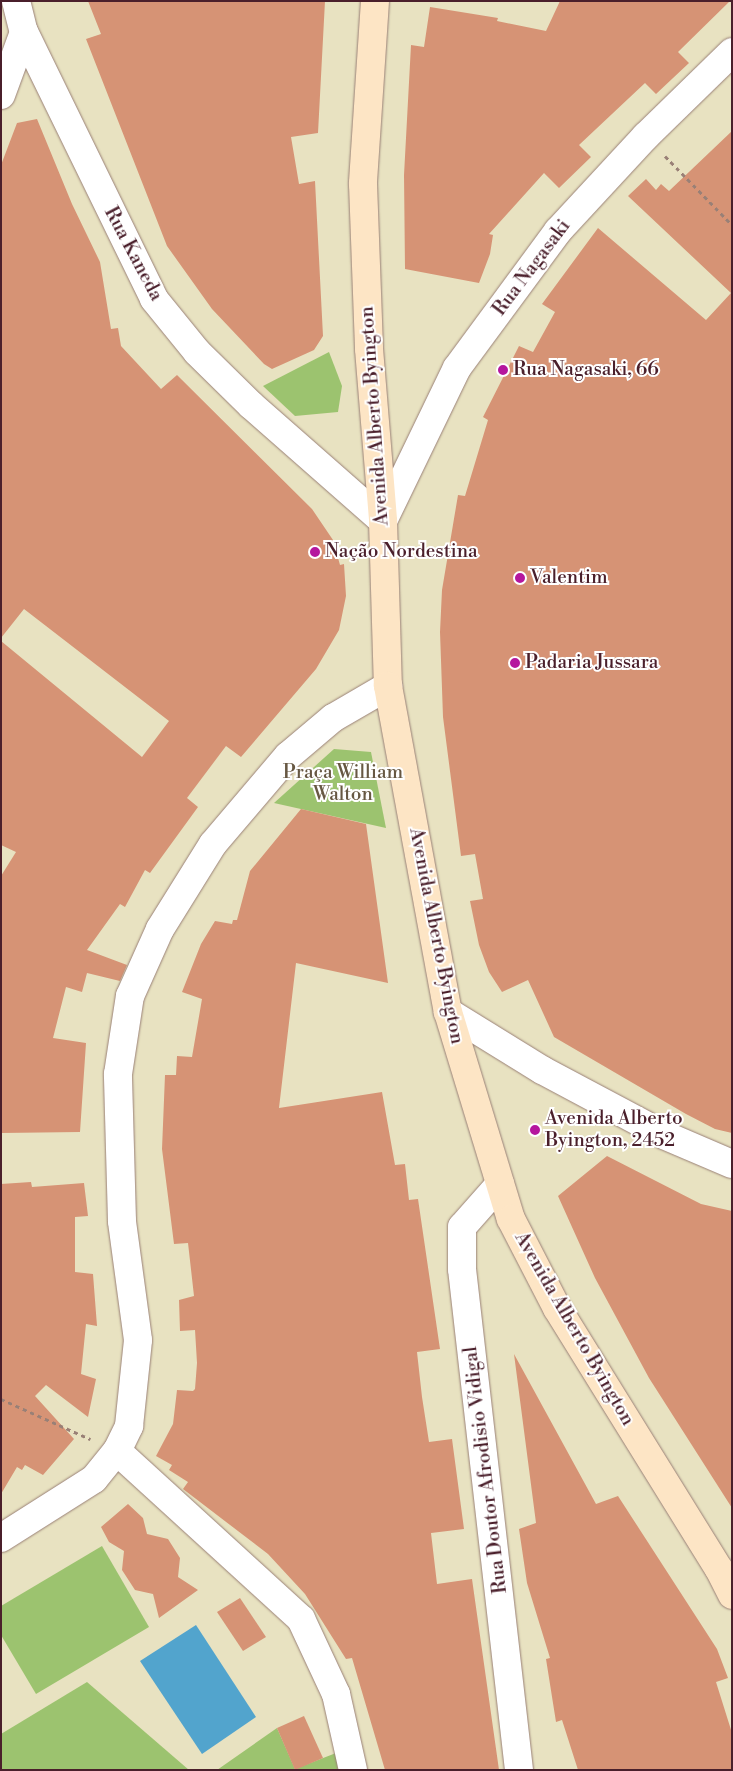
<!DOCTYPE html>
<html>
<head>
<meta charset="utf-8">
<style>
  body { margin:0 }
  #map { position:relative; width:733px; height:1771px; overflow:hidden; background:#e8e2c1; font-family:"Libre Bodoni",serif }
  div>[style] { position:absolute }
  .green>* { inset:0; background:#9cc36f }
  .water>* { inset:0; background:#52a4cd }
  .building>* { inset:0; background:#d69375 }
  .path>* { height:3px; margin-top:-1.5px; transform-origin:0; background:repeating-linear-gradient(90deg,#998076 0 4px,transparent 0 8px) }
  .roads { filter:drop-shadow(0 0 1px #998076) drop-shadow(0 0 1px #998076) }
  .street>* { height:28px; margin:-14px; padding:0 14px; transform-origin:14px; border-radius:14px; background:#fff }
  .secondary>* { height:28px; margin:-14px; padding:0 14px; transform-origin:14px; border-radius:14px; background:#fde5c5 }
  .dots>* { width:14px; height:14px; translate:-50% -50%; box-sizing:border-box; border:2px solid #fff; border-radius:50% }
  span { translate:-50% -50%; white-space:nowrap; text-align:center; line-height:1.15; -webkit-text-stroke:4px #fff; paint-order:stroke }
  .street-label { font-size:19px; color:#4a1f2b }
  .poi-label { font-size:19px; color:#4a1f2b }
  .left { translate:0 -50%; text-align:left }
  .park-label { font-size:19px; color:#675843 }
  .frame { position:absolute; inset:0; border:2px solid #4a1f2b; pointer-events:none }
</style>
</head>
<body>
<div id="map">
  <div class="green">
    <div style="clip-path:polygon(329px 352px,342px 386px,338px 412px,295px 416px,263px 386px)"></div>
    <div style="clip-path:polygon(334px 749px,371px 752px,386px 828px,274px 803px)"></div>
    <div style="clip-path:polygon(102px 1546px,149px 1627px,36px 1694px,1px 1635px,1px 1606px)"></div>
    <div style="clip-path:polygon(87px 1682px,189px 1770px,1px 1770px,1px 1734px)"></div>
    <div style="clip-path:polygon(277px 1728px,295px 1769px,336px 1753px,338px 1770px,217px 1770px)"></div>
  </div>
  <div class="water">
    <div style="clip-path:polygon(196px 1625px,256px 1717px,202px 1754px,140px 1661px)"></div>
  </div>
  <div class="building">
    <div style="clip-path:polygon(88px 1px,325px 1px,318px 133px,291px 137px,299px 184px,315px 181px,323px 336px,314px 350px,272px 369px,264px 364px,212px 309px,167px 246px,86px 39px,101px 34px)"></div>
    <div style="clip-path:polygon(560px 1px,730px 1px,678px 52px,689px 63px,656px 94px,645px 83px,579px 145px,591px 157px,559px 188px,544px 173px,489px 234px,493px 235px,490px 254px,479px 283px,405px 269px,404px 175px,411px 45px,424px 47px,430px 7px,498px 18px,497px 21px,546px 31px)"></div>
    <div style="clip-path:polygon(37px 119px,72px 204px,100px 262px,111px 329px,118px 328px,121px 346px,161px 389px,177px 375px,312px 509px,333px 540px,340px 565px,344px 564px,346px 596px,339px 630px,316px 669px,241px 757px,226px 746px,187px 798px,198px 807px,150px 873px,145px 870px,125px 907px,120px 904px,87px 950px,127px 965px,120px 981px,87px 973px,82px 992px,66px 987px,53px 1038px,86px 1043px,80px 1132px,1px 1133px,1px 876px,16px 852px,1px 845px,1px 641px,142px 757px,169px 721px,24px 609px,1px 638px,1px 165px,17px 123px)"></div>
    <div style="clip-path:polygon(732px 131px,732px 1133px,715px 1129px,686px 1114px,554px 1037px,528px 980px,502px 992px,489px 972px,479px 945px,470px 901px,483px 899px,475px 854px,461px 856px,443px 717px,440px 632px,442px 590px,458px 495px,465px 496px,488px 420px,483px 417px,519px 346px,533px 352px,555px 312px,542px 304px,598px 228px,706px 320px,731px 293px,628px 196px,646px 179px,656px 190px,661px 184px,669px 191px)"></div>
    <div style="clip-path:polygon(301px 809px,366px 824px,388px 983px,296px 963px,279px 1108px,382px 1092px,395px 1165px,405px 1164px,409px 1200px,418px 1199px,440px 1349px,417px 1352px,422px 1397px,429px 1442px,452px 1439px,464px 1529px,431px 1533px,437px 1584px,472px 1579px,499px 1770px,385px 1770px,352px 1658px,346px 1659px,305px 1594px,268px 1554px,183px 1489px,188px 1482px,169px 1470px,172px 1465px,156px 1456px,173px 1424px,177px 1390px,193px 1391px,195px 1389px,197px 1363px,195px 1330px,180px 1331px,179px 1300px,194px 1296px,188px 1243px,174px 1244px,162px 1149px,165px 1075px,176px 1075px,177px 1056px,192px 1057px,202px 999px,182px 992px,201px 944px,215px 921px,232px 924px,233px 920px,237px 920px,250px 871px)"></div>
    <div style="clip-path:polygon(607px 1156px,701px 1204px,732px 1211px,732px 1508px,649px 1378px,595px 1278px,558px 1196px)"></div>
    <div style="clip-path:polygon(31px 1182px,32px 1187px,84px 1183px,88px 1216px,75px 1217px,75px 1272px,93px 1274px,97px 1326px,86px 1324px,81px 1374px,96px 1379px,88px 1417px,46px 1385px,35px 1396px,74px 1439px,43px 1475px,25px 1465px,22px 1470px,17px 1467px,1px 1494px,1px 1184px)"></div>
    <div style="clip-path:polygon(514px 1354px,596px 1504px,618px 1496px,717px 1649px,728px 1678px,716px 1682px,732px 1733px,732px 1770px,578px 1770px,562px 1720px,556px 1722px,546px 1659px,550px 1658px,527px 1583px,519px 1529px,536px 1523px)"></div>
    <div style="clip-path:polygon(128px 1504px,143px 1518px,147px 1534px,168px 1539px,180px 1558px,178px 1577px,198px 1590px,159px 1618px,153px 1594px,135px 1590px,122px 1570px,124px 1551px,109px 1542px,101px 1527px)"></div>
    <div style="clip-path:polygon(240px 1598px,266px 1637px,243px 1651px,217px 1612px)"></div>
    <div style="clip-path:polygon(304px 1716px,323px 1758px,295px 1770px,277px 1728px)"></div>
  </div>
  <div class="path">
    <div style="left:665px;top:156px;width:96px;rotate:45.8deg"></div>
    <div style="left:1px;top:1399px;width:98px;rotate:24.2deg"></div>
  </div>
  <div class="roads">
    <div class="street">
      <div style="left:16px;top:1px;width:32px;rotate:76deg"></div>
      <div style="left:24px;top:32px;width:297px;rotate:64deg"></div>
      <div style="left:154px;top:299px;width:68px;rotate:50.9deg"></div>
      <div style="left:197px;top:352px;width:76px;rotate:44.5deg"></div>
      <div style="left:251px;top:405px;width:176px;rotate:41.3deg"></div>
      <div style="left:383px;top:521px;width:170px;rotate:-64.2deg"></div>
      <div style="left:457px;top:368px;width:170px;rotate:-53.6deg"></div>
      <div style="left:558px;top:231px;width:129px;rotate:-47.2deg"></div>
      <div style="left:646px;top:136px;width:120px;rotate:-44.3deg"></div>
      <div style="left:1px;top:95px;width:67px;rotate:-69.9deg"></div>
      <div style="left:448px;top:1012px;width:110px;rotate:31.7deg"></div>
      <div style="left:542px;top:1070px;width:138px;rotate:28deg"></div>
      <div style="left:664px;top:1135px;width:74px;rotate:23.1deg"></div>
      <div style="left:500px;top:1184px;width:57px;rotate:131.5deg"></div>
      <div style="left:462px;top:1227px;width:42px;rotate:90deg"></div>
      <div style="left:462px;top:1269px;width:504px;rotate:83.51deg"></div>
      <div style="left:117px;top:1451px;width:249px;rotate:42.4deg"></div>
      <div style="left:301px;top:1619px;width:83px;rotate:65deg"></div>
      <div style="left:336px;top:1694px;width:78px;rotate:77.4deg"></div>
      <div style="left:1px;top:1538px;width:110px;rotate:-32.4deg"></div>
      <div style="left:94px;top:1479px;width:36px;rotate:-51deg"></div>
      <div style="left:117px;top:1451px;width:28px;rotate:-64deg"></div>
      <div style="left:129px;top:1426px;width:86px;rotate:-84deg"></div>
      <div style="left:138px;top:1340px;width:120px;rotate:-97.7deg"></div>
      <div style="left:122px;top:1221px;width:147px;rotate:-91.6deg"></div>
      <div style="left:118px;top:1074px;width:79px;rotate:-81.3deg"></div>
      <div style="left:130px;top:996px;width:73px;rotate:-65.9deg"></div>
      <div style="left:160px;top:929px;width:100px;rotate:-58.1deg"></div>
      <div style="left:213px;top:844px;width:116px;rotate:-49.6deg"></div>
      <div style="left:288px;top:756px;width:59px;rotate:-40.2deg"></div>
      <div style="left:333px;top:718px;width:64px;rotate:-30.2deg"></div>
    </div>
    <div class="secondary">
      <div style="left:375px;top:1px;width:183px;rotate:93.8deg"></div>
      <div style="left:363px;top:184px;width:165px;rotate:87.9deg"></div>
      <div style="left:369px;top:349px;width:173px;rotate:85.3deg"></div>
      <div style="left:383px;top:521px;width:165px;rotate:88.3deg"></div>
      <div style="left:388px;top:686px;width:331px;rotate:79.6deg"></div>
      <div style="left:448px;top:1012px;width:216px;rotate:73.1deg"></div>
      <div style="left:511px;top:1219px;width:100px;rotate:62.7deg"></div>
      <div style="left:557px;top:1308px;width:307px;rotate:58.2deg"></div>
      <div style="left:719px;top:1569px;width:29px;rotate:63deg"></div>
    </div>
  </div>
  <div class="dots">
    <div style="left:503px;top:370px;background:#b5179e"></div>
    <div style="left:315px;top:552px;background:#b5179e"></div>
    <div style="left:520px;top:578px;background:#b5179e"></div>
    <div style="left:515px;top:663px;background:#b5179e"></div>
    <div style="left:535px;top:1130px;background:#b5179e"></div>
  </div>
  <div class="street-label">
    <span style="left:133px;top:254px;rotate:62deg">Rua Kaneda</span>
    <span style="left:532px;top:268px;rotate:-53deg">Rua Nagasaki</span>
    <span style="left:375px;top:416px;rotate:-94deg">Avenida Alberto Byington</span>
    <span style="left:436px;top:936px;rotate:79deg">Avenida Alberto Byington</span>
    <span style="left:574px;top:1329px;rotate:60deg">Avenida Alberto Byington</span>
    <span style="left:486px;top:1470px;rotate:-97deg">Rua Doutor Afrodisio Vidigal</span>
  </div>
  <div class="poi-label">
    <span class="left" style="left:513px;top:370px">Rua Nagasaki, 66</span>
    <span class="left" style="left:325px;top:552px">Nação Nordestina</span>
    <span class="left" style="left:530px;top:578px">Valentim</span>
    <span class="left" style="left:525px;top:663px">Padaria Jussara</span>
    <span class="left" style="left:545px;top:1130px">Avenida Alberto<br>Byington, 2452</span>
  </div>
  <div class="park-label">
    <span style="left:343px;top:784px">Praça William<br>Walton</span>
  </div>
  <div class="frame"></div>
</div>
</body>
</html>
